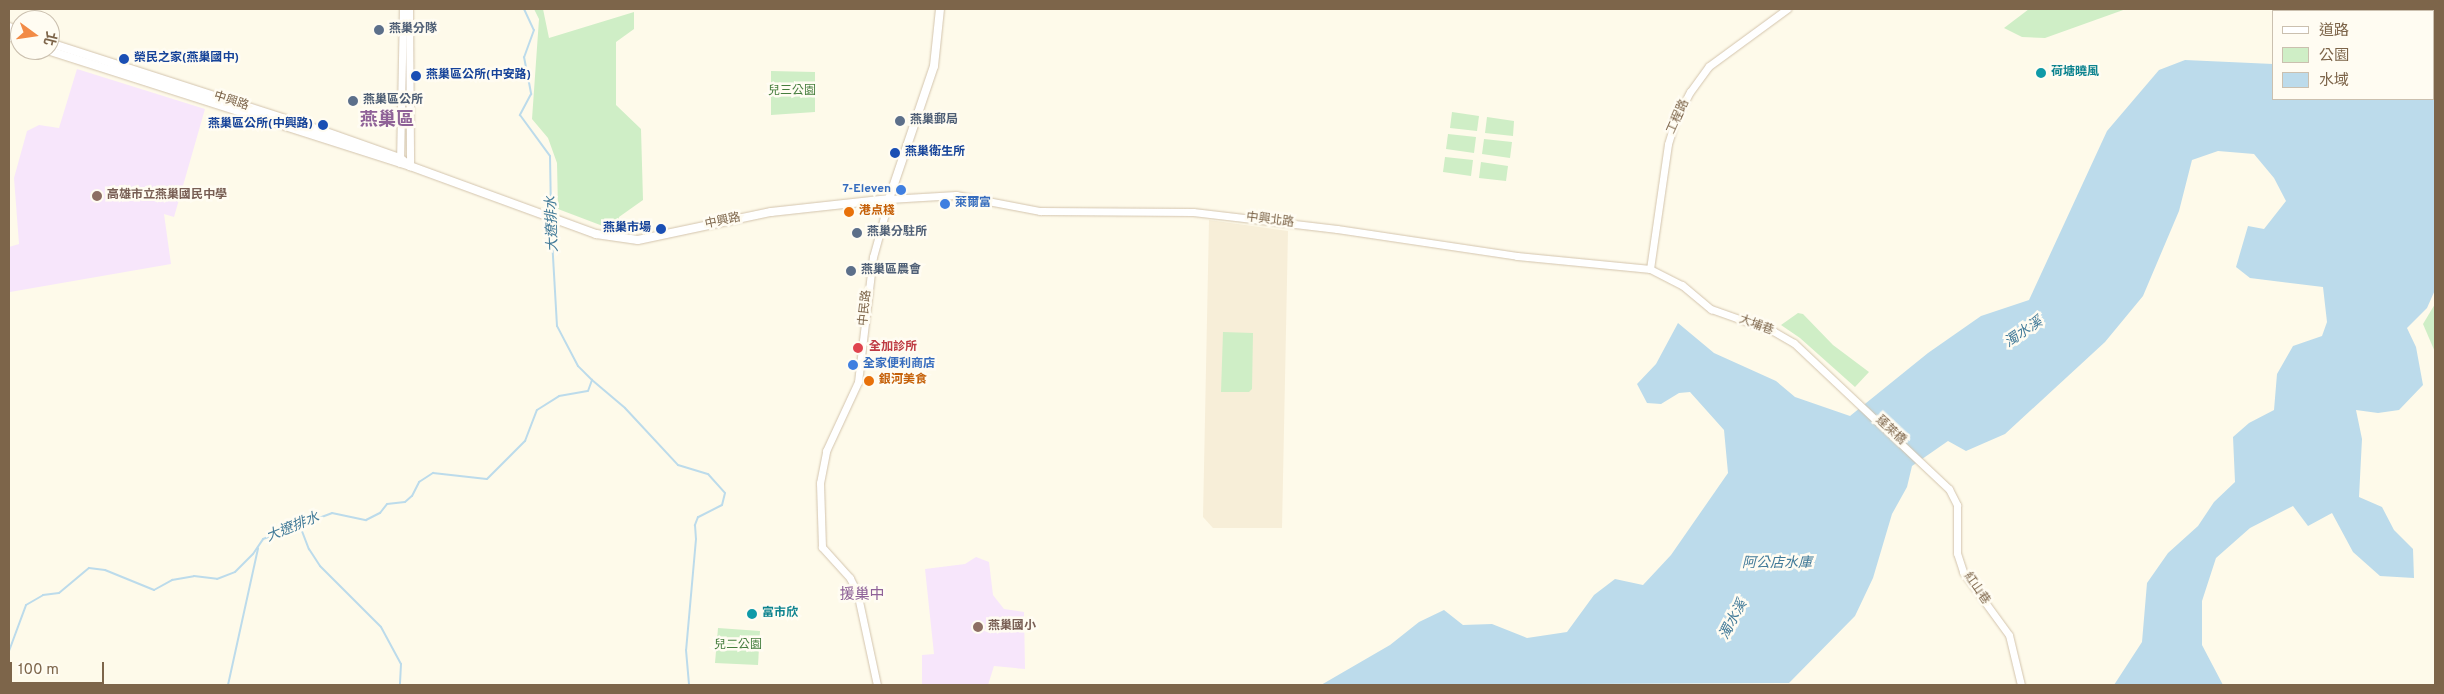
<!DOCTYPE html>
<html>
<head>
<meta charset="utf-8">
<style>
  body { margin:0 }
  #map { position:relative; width:2444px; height:694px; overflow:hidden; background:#fefaea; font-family:Overpass,"Noto Sans TC",sans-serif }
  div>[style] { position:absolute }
  .residential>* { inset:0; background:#f7eed8 }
  .education>* { inset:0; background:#f7e6fb }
  .green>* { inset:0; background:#cfeec6 }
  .water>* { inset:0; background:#bcdbeb }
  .stream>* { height:2px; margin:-1px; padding:0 1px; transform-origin:1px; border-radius:1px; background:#bcdbeb }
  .roads { filter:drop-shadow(0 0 1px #d3c4ad) drop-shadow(0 0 1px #d3c4ad) }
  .tertiary>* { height:7px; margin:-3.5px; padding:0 3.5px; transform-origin:3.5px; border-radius:3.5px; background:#fff }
  .secondary>* { height:8px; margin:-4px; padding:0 4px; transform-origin:4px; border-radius:4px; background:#fff }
  .dots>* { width:14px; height:14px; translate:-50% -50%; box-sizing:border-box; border:2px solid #fffcf2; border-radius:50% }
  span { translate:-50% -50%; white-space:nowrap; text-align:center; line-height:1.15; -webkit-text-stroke:5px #fffcf2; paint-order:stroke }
  .service-label { font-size:12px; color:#4e5e75; font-weight:700 }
  .left { translate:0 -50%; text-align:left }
  .transit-label { font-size:12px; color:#164399; font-weight:700 }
  .right { translate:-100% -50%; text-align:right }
  .culture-label { font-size:12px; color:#0d838f; font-weight:700 }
  .park-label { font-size:12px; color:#457d3d }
  .street-label { font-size:12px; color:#7d654a }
  .shop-label { font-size:12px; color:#366cbe; font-weight:700 }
  .education-label { font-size:12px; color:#785e54; font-weight:700 }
  .food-label { font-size:12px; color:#c56008; font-weight:700 }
  .health-label { font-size:12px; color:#be3a42; font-weight:700 }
  .water-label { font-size:14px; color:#437b99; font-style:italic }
  .quarter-label { font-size:15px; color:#8f6298 }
  .district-label { font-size:18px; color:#8f6298; font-weight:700 }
  .frame { position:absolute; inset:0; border:10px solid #7d654a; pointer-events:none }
  .legend { position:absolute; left:2272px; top:10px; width:162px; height:90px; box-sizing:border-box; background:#fffcf2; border:1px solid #cbc0af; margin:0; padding:6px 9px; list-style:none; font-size:15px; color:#7d654a }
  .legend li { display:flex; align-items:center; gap:10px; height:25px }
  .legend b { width:25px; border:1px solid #cbc0af }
  .north { position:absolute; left:10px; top:10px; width:50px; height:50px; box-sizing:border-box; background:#fffcf2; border:1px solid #cbc0af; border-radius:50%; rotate:104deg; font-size:14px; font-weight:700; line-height:20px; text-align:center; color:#7d654a }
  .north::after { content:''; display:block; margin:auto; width:18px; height:22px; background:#f28b46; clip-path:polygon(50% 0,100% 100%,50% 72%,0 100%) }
  .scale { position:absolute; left:10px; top:662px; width:94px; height:22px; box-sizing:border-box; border:2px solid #7d654a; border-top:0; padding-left:6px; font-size:15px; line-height:18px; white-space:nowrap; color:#7d654a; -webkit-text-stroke:4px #fffcf2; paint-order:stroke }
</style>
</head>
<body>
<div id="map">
  <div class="residential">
    <div style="clip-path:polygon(1209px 220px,1288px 231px,1282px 528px,1213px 528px,1203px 517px)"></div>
  </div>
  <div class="education">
    <div style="clip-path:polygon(77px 69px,205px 109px,174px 217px,164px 214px,171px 264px,10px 292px,9px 247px,19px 244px,14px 178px,27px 131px,39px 125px,59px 128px)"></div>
    <div style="clip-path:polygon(976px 557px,989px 562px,993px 595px,1004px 609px,1024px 612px,1025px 669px,994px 666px,988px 685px,922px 685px,922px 655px,934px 654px,925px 569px,965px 564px)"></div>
  </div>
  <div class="green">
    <div style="clip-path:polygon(534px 9px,543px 9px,549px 38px,634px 12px,634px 29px,616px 42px,616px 105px,641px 129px,643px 200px,619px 217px,616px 231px,558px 209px,557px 163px,548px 138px,532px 119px,539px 19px)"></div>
    <div style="clip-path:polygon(2029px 9px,2126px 9px,2045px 38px,2022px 37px,2004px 28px)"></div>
    <div style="clip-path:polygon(771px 71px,815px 72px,815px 112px,771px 115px)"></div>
    <div style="clip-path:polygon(1452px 112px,1479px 116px,1477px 131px,1450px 128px)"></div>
    <div style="clip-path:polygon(1487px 117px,1514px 121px,1513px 136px,1485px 133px)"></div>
    <div style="clip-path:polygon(1448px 134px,1476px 137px,1474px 153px,1446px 149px)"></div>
    <div style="clip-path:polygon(1484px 139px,1512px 142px,1510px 158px,1482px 154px)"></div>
    <div style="clip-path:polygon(1445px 157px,1473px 160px,1471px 176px,1443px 172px)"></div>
    <div style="clip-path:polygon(1481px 162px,1508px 166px,1506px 181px,1479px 178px)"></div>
    <div style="clip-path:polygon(2435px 304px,2435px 352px,2423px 324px)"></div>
    <div style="clip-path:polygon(1798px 313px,1803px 314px,1833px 345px,1869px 372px,1855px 387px,1800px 338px,1781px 325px)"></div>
    <div style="clip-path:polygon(1223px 332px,1253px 333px,1252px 389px,1249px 392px,1221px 392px)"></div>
    <div style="clip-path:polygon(718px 628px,760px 631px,758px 665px,715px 663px)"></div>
  </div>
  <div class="water">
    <div style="clip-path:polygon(2362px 9px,2435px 9px,2435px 290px,2427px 308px,2407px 328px,2416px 347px,2423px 385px,2399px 410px,2378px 413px,2356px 410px,2362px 439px,2359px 497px,2382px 507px,2394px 530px,2413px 549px,2414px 578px,2380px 576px,2353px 552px,2332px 513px,2308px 526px,2293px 506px,2250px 528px,2216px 558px,2202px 601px,2202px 645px,2223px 685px,2114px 685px,2142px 642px,2147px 583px,2168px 553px,2198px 526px,2214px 502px,2235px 482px,2233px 437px,2249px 423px,2274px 410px,2277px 374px,2293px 346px,2322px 336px,2327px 322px,2323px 287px,2250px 278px,2236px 267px,2248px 226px,2264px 229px,2286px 201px,2274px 178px,2254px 154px,2218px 151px,2192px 160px,2179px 211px,2143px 296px,2105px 342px,2005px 434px,1966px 451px,1948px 441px,1912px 466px,1907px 487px,1892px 514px,1873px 578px,1855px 616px,1789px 683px,1321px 685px,1390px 645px,1419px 622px,1444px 610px,1463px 625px,1492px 624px,1527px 638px,1567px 632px,1594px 595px,1615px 579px,1643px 585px,1671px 555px,1728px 473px,1724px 430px,1690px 392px,1679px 393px,1661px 404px,1647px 403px,1637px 384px,1656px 364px,1678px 323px,1714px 353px,1776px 381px,1795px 397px,1850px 416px,1928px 353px,1981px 316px,2029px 300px,2107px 131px,2159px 70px,2185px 60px,2273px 64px,2273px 99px,2433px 99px,2433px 11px,2362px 11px)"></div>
  </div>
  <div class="stream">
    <div style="left:524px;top:9px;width:23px;rotate:65deg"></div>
    <div style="left:534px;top:30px;width:29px;rotate:110deg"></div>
    <div style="left:524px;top:57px;width:38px;rotate:79deg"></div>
    <div style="left:531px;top:94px;width:24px;rotate:118deg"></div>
    <div style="left:520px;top:115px;width:51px;rotate:53.8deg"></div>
    <div style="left:550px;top:156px;width:60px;rotate:89deg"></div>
    <div style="left:592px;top:380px;width:43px;rotate:40.3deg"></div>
    <div style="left:625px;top:408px;width:78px;rotate:47.1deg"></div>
    <div style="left:678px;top:465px;width:31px;rotate:17deg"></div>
    <div style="left:708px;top:474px;width:25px;rotate:48deg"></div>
    <div style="left:725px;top:493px;width:12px;rotate:104deg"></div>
    <div style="left:722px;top:505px;width:27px;rotate:153deg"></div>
    <div style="left:698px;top:517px;width:9px;rotate:111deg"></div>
    <div style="left:695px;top:525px;width:14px;rotate:86deg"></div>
    <div style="left:696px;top:539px;width:111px;rotate:95.1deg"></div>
    <div style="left:686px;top:650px;width:35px;rotate:85deg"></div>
    <div style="left:300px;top:526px;width:25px;rotate:69deg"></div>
    <div style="left:309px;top:549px;width:20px;rotate:57deg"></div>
    <div style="left:320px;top:566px;width:86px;rotate:45deg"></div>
    <div style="left:381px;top:627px;width:42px;rotate:61.6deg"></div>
    <div style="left:401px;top:664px;width:21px;rotate:93deg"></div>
    <div style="left:9px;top:651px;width:49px;rotate:-69.7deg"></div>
    <div style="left:26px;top:605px;width:20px;rotate:-30deg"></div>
    <div style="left:43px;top:595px;width:16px;rotate:-7deg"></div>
    <div style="left:59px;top:593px;width:39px;rotate:-40deg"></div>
    <div style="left:89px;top:568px;width:16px;rotate:7deg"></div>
    <div style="left:105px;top:570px;width:53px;rotate:22.2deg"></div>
    <div style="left:154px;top:590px;width:21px;rotate:-29deg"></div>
    <div style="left:172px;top:580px;width:22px;rotate:-10deg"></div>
    <div style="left:194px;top:576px;width:23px;rotate:7deg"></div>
    <div style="left:217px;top:579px;width:19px;rotate:-21deg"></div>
    <div style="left:235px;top:572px;width:25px;rotate:-45deg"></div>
    <div style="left:253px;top:554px;width:18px;rotate:-56deg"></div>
    <div style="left:263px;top:539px;width:74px;rotate:-20.6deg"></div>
    <div style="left:332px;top:513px;width:35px;rotate:12deg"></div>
    <div style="left:366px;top:520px;width:16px;rotate:-27deg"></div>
    <div style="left:380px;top:513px;width:11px;rotate:-52deg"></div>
    <div style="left:387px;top:504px;width:18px;rotate:-6deg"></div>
    <div style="left:405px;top:502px;width:9px;rotate:-41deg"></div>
    <div style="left:412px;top:496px;width:16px;rotate:-63deg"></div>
    <div style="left:419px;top:482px;width:17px;rotate:-33deg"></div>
    <div style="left:433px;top:473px;width:54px;rotate:6.3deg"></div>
    <div style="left:487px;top:479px;width:54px;rotate:-45deg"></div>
    <div style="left:525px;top:441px;width:33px;rotate:-69deg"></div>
    <div style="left:537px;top:410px;width:26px;rotate:-32deg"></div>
    <div style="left:559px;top:396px;width:29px;rotate:-10deg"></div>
    <div style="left:588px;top:391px;width:12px;rotate:-70deg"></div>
    <div style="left:592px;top:380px;width:20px;rotate:-135deg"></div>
    <div style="left:578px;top:366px;width:45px;rotate:-117.7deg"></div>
    <div style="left:557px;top:326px;width:105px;rotate:-93.3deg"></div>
    <div style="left:228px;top:685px;width:140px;rotate:-77.6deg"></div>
  </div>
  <div class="roads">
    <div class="tertiary">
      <div style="left:409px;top:9px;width:157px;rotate:89.6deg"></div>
      <div style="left:400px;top:163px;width:154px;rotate:-88.9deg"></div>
      <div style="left:1650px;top:269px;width:126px;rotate:-81.8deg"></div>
      <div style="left:1668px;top:144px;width:24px;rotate:-73deg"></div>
      <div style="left:1675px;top:121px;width:33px;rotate:-63deg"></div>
      <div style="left:1690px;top:92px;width:32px;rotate:-54deg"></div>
      <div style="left:1709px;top:66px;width:97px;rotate:-36.2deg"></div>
      <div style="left:877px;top:685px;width:95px;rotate:-102.1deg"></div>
      <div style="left:857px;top:592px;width:16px;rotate:-117deg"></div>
      <div style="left:850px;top:578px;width:42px;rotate:-132.1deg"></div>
      <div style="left:822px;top:547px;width:64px;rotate:-91.8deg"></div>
      <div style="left:820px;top:483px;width:33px;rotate:-79deg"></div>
      <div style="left:826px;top:451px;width:76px;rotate:-65.1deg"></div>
      <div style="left:858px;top:382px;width:126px;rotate:-83.2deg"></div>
      <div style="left:873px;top:257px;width:60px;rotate:-74.6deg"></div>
      <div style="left:889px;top:199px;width:67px;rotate:-3.4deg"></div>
      <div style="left:956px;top:195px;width:86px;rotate:10.8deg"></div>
      <div style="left:1040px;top:211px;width:153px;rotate:0.4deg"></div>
      <div style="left:1193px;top:212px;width:145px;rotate:6.7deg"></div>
      <div style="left:1337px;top:229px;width:182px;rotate:8.5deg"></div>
      <div style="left:1517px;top:256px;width:134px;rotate:5.6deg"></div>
      <div style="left:1650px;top:269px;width:36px;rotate:27deg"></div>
      <div style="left:1682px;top:285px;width:38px;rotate:40deg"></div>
      <div style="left:1711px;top:309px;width:66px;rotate:19.5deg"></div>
      <div style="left:1773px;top:331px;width:24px;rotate:30deg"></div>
      <div style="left:1794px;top:343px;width:213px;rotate:43.3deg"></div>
      <div style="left:1949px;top:489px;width:18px;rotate:63deg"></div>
      <div style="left:1957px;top:505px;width:48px;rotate:90deg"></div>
      <div style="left:1957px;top:553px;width:20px;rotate:72deg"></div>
      <div style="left:1963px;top:572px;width:78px;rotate:53.9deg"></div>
      <div style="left:2009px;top:635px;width:51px;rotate:76.5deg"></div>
    </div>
    <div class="secondary">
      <div style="left:9px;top:27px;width:12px;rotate:24deg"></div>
      <div style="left:9px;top:36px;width:12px;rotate:24deg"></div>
      <div style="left:50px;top:43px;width:290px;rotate:17.9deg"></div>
      <div style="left:326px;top:132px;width:78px;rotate:19.4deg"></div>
      <div style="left:400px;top:158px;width:13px;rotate:39deg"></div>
      <div style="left:47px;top:50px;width:381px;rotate:17.7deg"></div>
      <div style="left:410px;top:166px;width:198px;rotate:20.1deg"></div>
      <div style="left:596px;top:234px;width:42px;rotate:8.1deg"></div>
      <div style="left:638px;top:240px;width:136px;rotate:-11.9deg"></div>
      <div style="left:771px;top:212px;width:119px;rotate:-6.3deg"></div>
      <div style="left:889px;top:199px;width:140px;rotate:-71.3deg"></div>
      <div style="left:934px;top:66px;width:57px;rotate:-84deg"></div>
    </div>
  </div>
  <div class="dots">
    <div style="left:379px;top:30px;background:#5c6f8a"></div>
    <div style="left:124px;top:59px;background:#1a4fb4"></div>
    <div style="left:2041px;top:73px;background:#0f9aa8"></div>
    <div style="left:416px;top:76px;background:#1a4fb4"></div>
    <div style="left:353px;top:101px;background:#5c6f8a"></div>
    <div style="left:900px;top:121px;background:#5c6f8a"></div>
    <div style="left:323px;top:125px;background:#1a4fb4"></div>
    <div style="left:895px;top:153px;background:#1a4fb4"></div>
    <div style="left:901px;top:190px;background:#3f7fe0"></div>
    <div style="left:97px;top:196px;background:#8d6e63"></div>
    <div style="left:945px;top:204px;background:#3f7fe0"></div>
    <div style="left:849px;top:212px;background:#e8710a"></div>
    <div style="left:661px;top:229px;background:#1a4fb4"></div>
    <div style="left:857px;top:233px;background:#5c6f8a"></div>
    <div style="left:851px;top:271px;background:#5c6f8a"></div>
    <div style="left:858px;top:348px;background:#e0444e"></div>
    <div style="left:853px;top:365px;background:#3f7fe0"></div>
    <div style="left:869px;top:381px;background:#e8710a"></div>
    <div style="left:752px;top:614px;background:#0f9aa8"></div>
    <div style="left:978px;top:627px;background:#8d6e63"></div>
  </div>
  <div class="service-label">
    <span class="left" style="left:389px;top:30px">燕巢分隊</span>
    <span class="left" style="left:363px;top:101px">燕巢區公所</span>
    <span class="left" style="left:910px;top:121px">燕巢郵局</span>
    <span class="left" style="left:867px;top:233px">燕巢分駐所</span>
    <span class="left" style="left:861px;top:271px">燕巢區農會</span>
  </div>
  <div class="transit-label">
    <span class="left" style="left:134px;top:59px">榮民之家(燕巢國中)</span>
    <span class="left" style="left:426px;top:76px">燕巢區公所(中安路)</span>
    <span class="right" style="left:313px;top:125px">燕巢區公所(中興路)</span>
    <span class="left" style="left:905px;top:153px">燕巢衛生所</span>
    <span class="right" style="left:651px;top:229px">燕巢市場</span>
  </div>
  <div class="culture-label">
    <span class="left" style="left:2051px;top:73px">荷塘曉風</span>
    <span class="left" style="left:762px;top:614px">富市欣</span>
  </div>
  <div class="park-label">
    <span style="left:792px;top:92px">兒三公園</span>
    <span style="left:738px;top:646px">兒二公園</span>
  </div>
  <div class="street-label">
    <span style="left:231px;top:102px;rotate:18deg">中興路</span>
    <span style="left:1679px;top:117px;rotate:-66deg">工程路</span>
    <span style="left:1270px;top:221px;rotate:7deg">中興北路</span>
    <span style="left:723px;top:222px;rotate:-12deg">中興路</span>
    <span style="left:866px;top:308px;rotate:-84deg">中民路</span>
    <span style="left:1756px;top:326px;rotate:20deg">大埔巷</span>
    <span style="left:1890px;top:431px;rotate:43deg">蓬萊橋</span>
    <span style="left:1976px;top:589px;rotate:55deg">紅山巷</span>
  </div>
  <div class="shop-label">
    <span class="right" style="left:891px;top:190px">7-Eleven</span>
    <span class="left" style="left:955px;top:204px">萊爾富</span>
    <span class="left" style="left:863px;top:365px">全家便利商店</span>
  </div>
  <div class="education-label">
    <span class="left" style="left:107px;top:196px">高雄市立燕巢國民中學</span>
    <span class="left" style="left:988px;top:627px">燕巢國小</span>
  </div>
  <div class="food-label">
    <span class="left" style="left:859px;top:212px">港点棧</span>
    <span class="left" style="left:879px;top:381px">銀河美食</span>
  </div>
  <div class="health-label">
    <span class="left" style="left:869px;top:348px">全加診所</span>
  </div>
  <div class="water-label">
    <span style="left:553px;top:224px;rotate:-92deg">大遼排水</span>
    <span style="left:2024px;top:333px;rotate:-34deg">濁水溪</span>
    <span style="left:293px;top:528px;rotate:-22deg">大遼排水</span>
    <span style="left:1777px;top:564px">阿公店水庫</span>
    <span style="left:1734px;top:620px;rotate:-62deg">濁水溪</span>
  </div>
  <div class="quarter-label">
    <span style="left:862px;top:596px">援巢中</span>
  </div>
  <div class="district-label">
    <span style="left:387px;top:121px">燕巢區</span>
  </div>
  <div class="frame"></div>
  <ul class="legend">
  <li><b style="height:6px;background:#fff"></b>道路</li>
  <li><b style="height:14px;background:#cfeec6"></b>公園</li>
  <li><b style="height:14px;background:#bcdbeb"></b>水域</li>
  </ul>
  <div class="north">北</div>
  <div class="scale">100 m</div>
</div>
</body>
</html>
